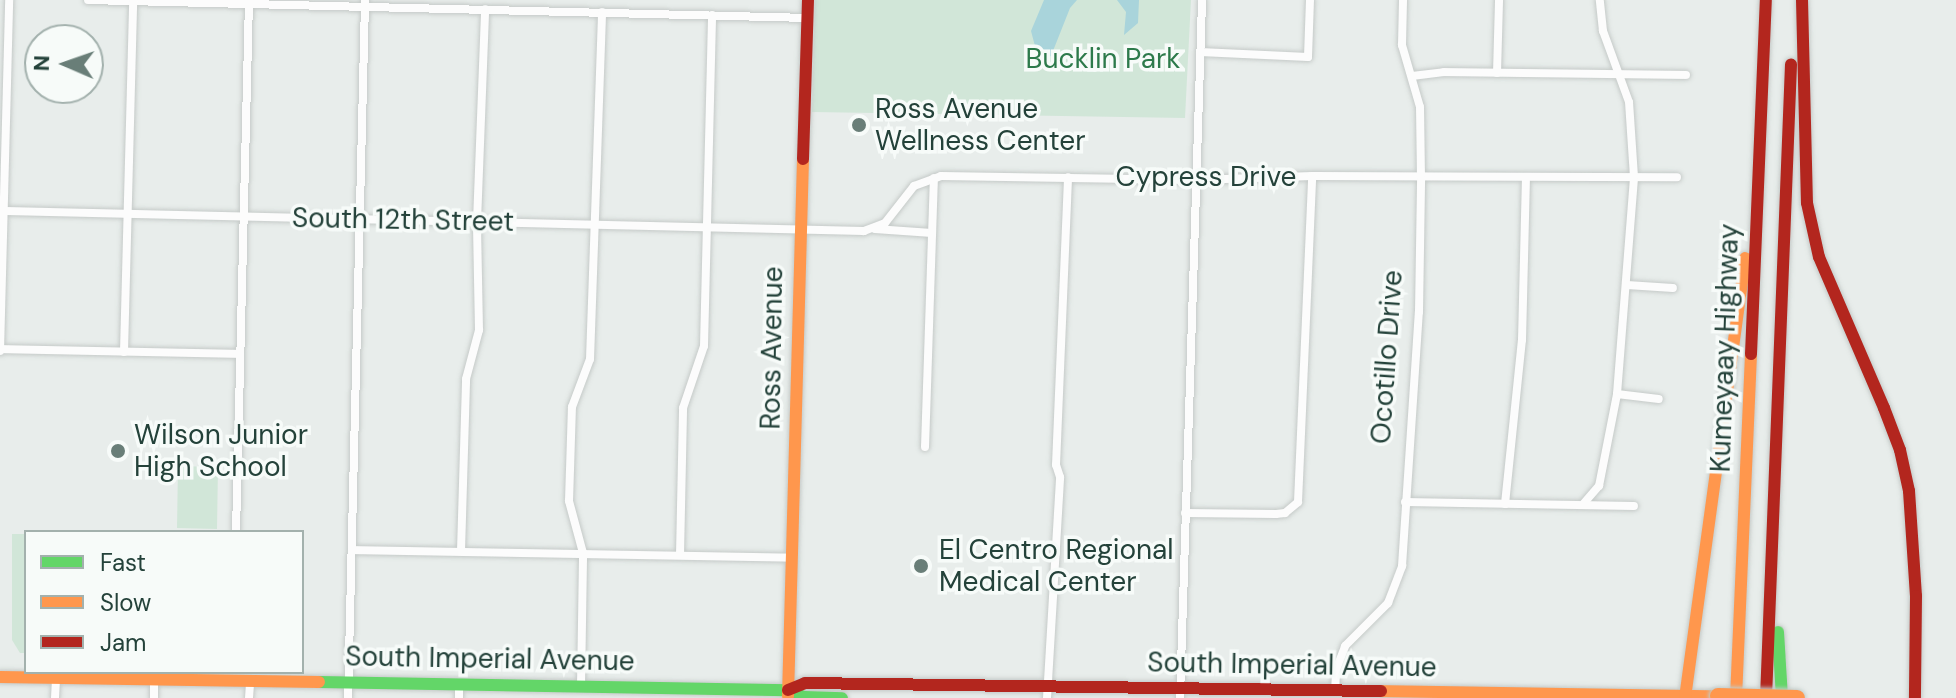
<!DOCTYPE html>
<html>
<head>
<meta charset="utf-8">
<style>
  body { margin:0 }
  #map { position:relative; width:1956px; height:698px; overflow:hidden; background:#e8edeb; font-family:"DM Sans",sans-serif }
  div>[style] { position:absolute }
  .green>* { inset:0; background:#d1e6d8 }
  .water>* { inset:0; background:#a9d4db }
  .roads { filter:drop-shadow(0 0 2px #c5cac8) drop-shadow(0 0 2px #c5cac8) }
  .street>* { height:8px; margin:-4px; padding:0 4px; transform-origin:4px; border-radius:4px; background:#fcfcfc }
  .fast>* { height:12px; margin:-6px; padding:0 6px; transform-origin:6px; border-radius:6px; background:#63d668 }
  .slow>* { height:12px; margin:-6px; padding:0 6px; transform-origin:6px; border-radius:6px; background:#ff974d }
  .jam>* { height:12px; margin:-6px; padding:0 6px; transform-origin:6px; border-radius:6px; background:#b3261e }
  .bridges { filter:drop-shadow(0 0 2px #c3ccc9) drop-shadow(0 0 2px #c3ccc9) }
  .slow-bridge>* { height:16px; margin:-8px; padding:0 8px; transform-origin:8px; border-radius:8px; background:#ff974d }
  .dots>* { width:22px; height:22px; translate:-50% -50%; box-sizing:border-box; border:4px solid #f7fbf9; border-radius:50% }
  span { translate:-50% -50%; white-space:nowrap; text-align:center; line-height:1.15; -webkit-text-stroke:7px #f7fbf9; paint-order:stroke }
  .park-label { font-size:28px; color:#2d7a4b }
  .poi-label { font-size:28px; color:#24423a }
  .left { translate:0 -50%; text-align:left }
  .street-label { font-size:28px; color:#24423a }
  .legend { position:absolute; left:24px; top:530px; width:280px; height:144px; box-sizing:border-box; background:#f7fbf9; border:2px solid #a3b1ad; margin:0; padding:10px 14px; list-style:none; font-size:24px; color:#24423a }
  .legend li { display:flex; align-items:center; gap:16px; height:40px }
  .legend b { width:40px; border:2px solid #a3b1ad }
  .north { position:absolute; left:24px; top:24px; width:80px; height:80px; box-sizing:border-box; background:#f7fbf9; border:2px solid #a3b1ad; border-radius:50%; rotate:272deg; font-size:22px; font-weight:700; line-height:32px; text-align:center; color:#24423a }
  .north::after { content:''; display:block; margin:auto; width:28px; height:36px; background:#697e78; clip-path:polygon(50% 0,100% 100%,50% 72%,0 100%) }
</style>
</head>
<body>
<div id="map">
  <div class="green">
    <div style="clip-path:polygon(815px 0,1191px 0,1185px 118px,812px 112px)"></div>
    <div style="clip-path:polygon(178px 466px,218px 467px,217px 529px,177px 528px)"></div>
    <div style="clip-path:polygon(12px 534px,26px 534px,26px 653px,20px 653px,12px 640px)"></div>
  </div>
  <div class="water">
    <div style="clip-path:polygon(1044px 0,1077px 0,1070px 8px,1051px 56px,1039px 61px,1031px 31px)"></div>
    <div style="clip-path:polygon(1117px 0,1139px 0,1138px 23px,1124px 35px,1126px 12px)"></div>
  </div>
  <div class="roads">
    <div class="street">
      <div style="left:88px;top:0;width:719px;rotate:1.43deg"></div>
      <div style="left:1200px;top:52px;width:108px;rotate:2.7deg"></div>
      <div style="left:1308px;top:57px;width:57px;rotate:-88deg"></div>
      <div style="left:1497px;top:73px;width:73px;rotate:-88.4deg"></div>
      <div style="left:1412px;top:76px;width:32px;rotate:-7deg"></div>
      <div style="left:1444px;top:72px;width:242px;rotate:0.7deg"></div>
      <div style="left:6px;top:211px;width:858px;rotate:1.34deg"></div>
      <div style="left:864px;top:231px;width:22px;rotate:-21deg"></div>
      <div style="left:885px;top:223px;width:47px;rotate:-51.9deg"></div>
      <div style="left:914px;top:186px;width:29px;rotate:-20deg"></div>
      <div style="left:941px;top:176px;width:256px;rotate:0.9deg"></div>
      <div style="left:1197px;top:180px;width:115px;rotate:-2deg"></div>
      <div style="left:1312px;top:176px;width:365px;rotate:0.2deg"></div>
      <div style="left:875px;top:229px;width:57px;rotate:4deg"></div>
      <div style="left:1627px;top:285px;width:46px;rotate:3.7deg"></div>
      <div style="left:0;top:349px;width:240px;rotate:1.2deg"></div>
      <div style="left:0;top:351px;width:351px;rotate:-88.5deg"></div>
      <div style="left:124px;top:352px;width:352px;rotate:-88.5deg"></div>
      <div style="left:1617px;top:394px;width:42px;rotate:6.8deg"></div>
      <div style="left:925px;top:447px;width:269px;rotate:-88.1deg"></div>
      <div style="left:1405px;top:502px;width:229px;rotate:1deg"></div>
      <div style="left:1584px;top:503px;width:23px;rotate:-49deg"></div>
      <div style="left:1599px;top:486px;width:94px;rotate:-78.9deg"></div>
      <div style="left:1617px;top:394px;width:218px;rotate:-85.5deg"></div>
      <div style="left:1634px;top:177px;width:75px;rotate:-93.8deg"></div>
      <div style="left:1629px;top:102px;width:76px;rotate:-110.1deg"></div>
      <div style="left:1603px;top:31px;width:31px;rotate:-96deg"></div>
      <div style="left:1505px;top:504px;width:165px;rotate:-84.1deg"></div>
      <div style="left:1522px;top:340px;width:163px;rotate:-88.6deg"></div>
      <div style="left:1185px;top:513px;width:91px;rotate:0.6deg"></div>
      <div style="left:1276px;top:514px;width:9px;rotate:-6deg"></div>
      <div style="left:1285px;top:513px;width:17px;rotate:-40deg"></div>
      <div style="left:1298px;top:502px;width:326px;rotate:-87.5deg"></div>
      <div style="left:236px;top:532px;width:531px;rotate:-88.6deg"></div>
      <div style="left:352px;top:550px;width:440px;rotate:1deg"></div>
      <div style="left:461px;top:551px;width:172px;rotate:-88.3deg"></div>
      <div style="left:466px;top:379px;width:51px;rotate:-75.1deg"></div>
      <div style="left:479px;top:330px;width:108px;rotate:-91.1deg"></div>
      <div style="left:477px;top:222px;width:213px;rotate:-87.8deg"></div>
      <div style="left:680px;top:555px;width:147px;rotate:-88.8deg"></div>
      <div style="left:683px;top:408px;width:65px;rotate:-71.3deg"></div>
      <div style="left:704px;top:346px;width:331px;rotate:-88.6deg"></div>
      <div style="left:581px;top:686px;width:133px;rotate:-89.1deg"></div>
      <div style="left:583px;top:553px;width:54px;rotate:-105.1deg"></div>
      <div style="left:569px;top:501px;width:94px;rotate:-88.2deg"></div>
      <div style="left:572px;top:407px;width:51px;rotate:-69.4deg"></div>
      <div style="left:590px;top:359px;width:347px;rotate:-88deg"></div>
      <div style="left:1335px;top:692px;width:22px;rotate:-87deg"></div>
      <div style="left:1336px;top:670px;width:26px;rotate:-69deg"></div>
      <div style="left:1345px;top:646px;width:61px;rotate:-45deg"></div>
      <div style="left:1388px;top:603px;width:40px;rotate:-69deg"></div>
      <div style="left:1402px;top:566px;width:255px;rotate:-86.2deg"></div>
      <div style="left:1419px;top:312px;width:134px;rotate:-89.1deg"></div>
      <div style="left:1421px;top:178px;width:71px;rotate:-90.8deg"></div>
      <div style="left:1420px;top:107px;width:65px;rotate:-106.2deg"></div>
      <div style="left:1402px;top:45px;width:45px;rotate:-88.7deg"></div>
      <div style="left:55px;top:698px;width:20px;rotate:-87deg"></div>
      <div style="left:154px;top:698px;width:18px;rotate:-90deg"></div>
      <div style="left:249px;top:698px;width:16px;rotate:-86deg"></div>
      <div style="left:348px;top:698px;width:698px;rotate:-88.6deg"></div>
      <div style="left:459px;top:698px;width:13px;rotate:-90deg"></div>
      <div style="left:1047px;top:698px;width:221px;rotate:-86.6deg"></div>
      <div style="left:1060px;top:477px;width:13px;rotate:-108deg"></div>
      <div style="left:1056px;top:465px;width:288px;rotate:-87.6deg"></div>
      <div style="left:1180px;top:698px;width:698px;rotate:-88.19deg"></div>
    </div>
    <div class="fast">
      <div style="left:1778px;top:632px;width:66px;rotate:86.5deg"></div>
      <div style="left:319px;top:682px;width:469px;rotate:1deg"></div>
      <div style="left:788px;top:690px;width:17px;rotate:24deg"></div>
      <div style="left:804px;top:697px;width:38px;rotate:2deg"></div>
    </div>
    <div class="slow">
      <div style="left:0;top:677px;width:319px;rotate:0.9deg"></div>
      <div style="left:1381px;top:691px;width:337px;rotate:0.9deg"></div>
      <div style="left:788px;top:696px;width:537px;rotate:-88.4deg"></div>
      <div style="left:1685px;top:698px;width:444px;rotate:-82.2deg"></div>
      <div style="left:1736px;top:698px;width:344px;rotate:-87.5deg"></div>
    </div>
    <div class="jam">
      <div style="left:1802px;top:0;width:203px;rotate:88.6deg"></div>
      <div style="left:1807px;top:203px;width:55px;rotate:77.5deg"></div>
      <div style="left:1819px;top:257px;width:164px;rotate:66.7deg"></div>
      <div style="left:1884px;top:408px;width:45px;rotate:69.1deg"></div>
      <div style="left:1900px;top:450px;width:42px;rotate:77.6deg"></div>
      <div style="left:1909px;top:491px;width:105px;rotate:86.2deg"></div>
      <div style="left:1916px;top:596px;width:102px;rotate:90.6deg"></div>
      <div style="left:803px;top:159px;width:159px;rotate:-88.2deg"></div>
      <div style="left:1751px;top:354px;width:354px;rotate:-87.6deg"></div>
      <div style="left:788px;top:690px;width:18px;rotate:-22deg"></div>
      <div style="left:805px;top:683px;width:576px;rotate:0.8deg"></div>
      <div style="left:1766px;top:698px;width:634px;rotate:-87.74deg"></div>
    </div>
  </div>
  <div class="bridges">
    <div class="slow-bridge">
      <div style="left:1718px;top:696px;width:79px;rotate:1.5deg"></div>
    </div>
  </div>
  <div class="dots">
    <div style="left:859px;top:125px;background:#697e78"></div>
    <div style="left:118px;top:451px;background:#697e78"></div>
    <div style="left:921px;top:566px;background:#697e78"></div>
  </div>
  <div class="park-label">
    <span style="left:1103px;top:59px">Bucklin Park</span>
  </div>
  <div class="poi-label">
    <span class="left" style="left:875px;top:125px">Ross Avenue<br>Wellness Center</span>
    <span class="left" style="left:134px;top:451px">Wilson Junior<br>High School</span>
    <span class="left" style="left:939px;top:566px">El Centro Regional<br>Medical Center</span>
  </div>
  <div class="street-label">
    <span style="left:1206px;top:177px">Cypress Drive</span>
    <span style="left:403px;top:220px;rotate:1deg">South 12th Street</span>
    <span style="left:772px;top:348px;rotate:-89deg">Ross Avenue</span>
    <span style="left:1725px;top:348px;rotate:-88deg">Kumeyaay Highway</span>
    <span style="left:1387px;top:357px;rotate:-86deg">Ocotillo Drive</span>
    <span style="left:490px;top:659px;rotate:1deg">South Imperial Avenue</span>
    <span style="left:1292px;top:665px;rotate:1deg">South Imperial Avenue</span>
  </div>
  <ul class="legend">
  <li><b style="height:10px;background:#63d668"></b>Fast</li>
  <li><b style="height:10px;background:#ff974d"></b>Slow</li>
  <li><b style="height:10px;background:#b3261e"></b>Jam</li>
  </ul>
  <div class="north">N</div>
</div>
</body>
</html>
